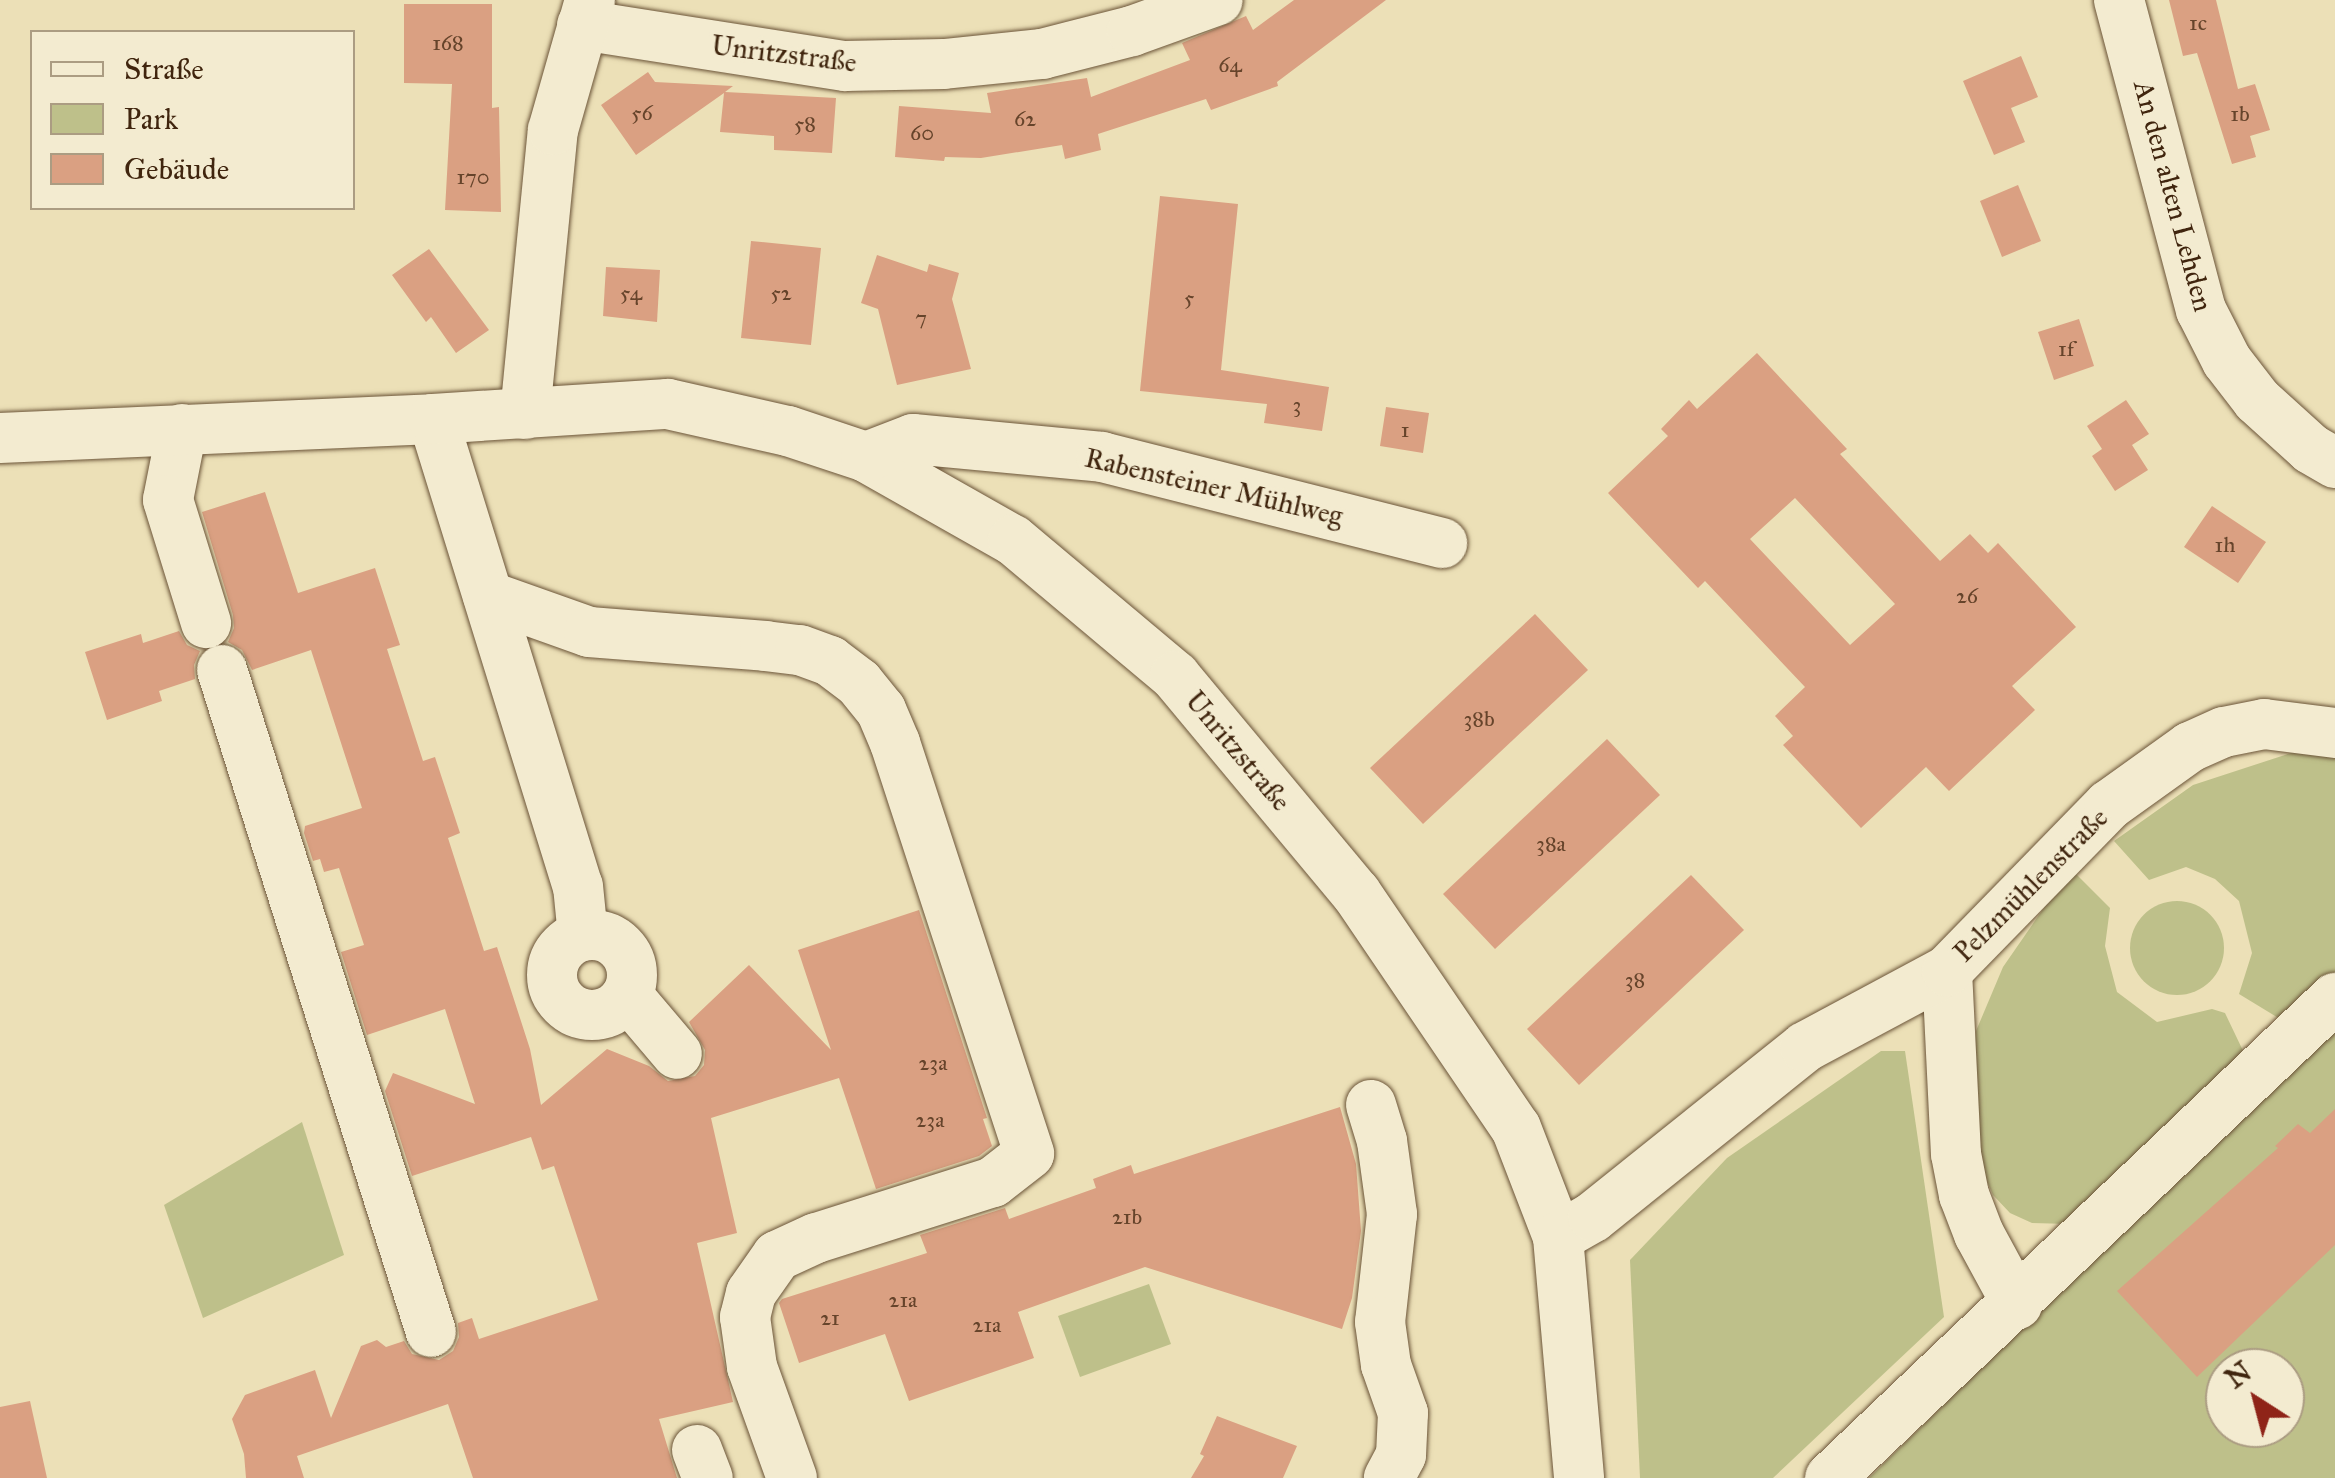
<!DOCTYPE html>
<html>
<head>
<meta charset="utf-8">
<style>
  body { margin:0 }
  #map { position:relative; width:2335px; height:1478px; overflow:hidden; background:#ece0b7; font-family:"IM FELL Great Primer",serif }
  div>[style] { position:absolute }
  .green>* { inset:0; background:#bec08a }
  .round { border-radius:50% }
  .building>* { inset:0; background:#daa082 }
  .roads { filter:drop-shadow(0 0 2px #6b5438) drop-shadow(0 0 2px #6b5438) }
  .minor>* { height:50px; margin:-25px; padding:0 25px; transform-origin:25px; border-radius:25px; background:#f3ebd0 }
  .minor>.ring { margin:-25px; padding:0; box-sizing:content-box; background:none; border:50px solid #f3ebd0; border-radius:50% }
  span { translate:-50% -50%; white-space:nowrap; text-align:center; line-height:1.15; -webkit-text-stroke:8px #f3ebd0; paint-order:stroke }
  .number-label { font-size:22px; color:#66442b }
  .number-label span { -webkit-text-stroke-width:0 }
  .street-label { font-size:28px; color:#40250e }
  .legend { position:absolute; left:30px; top:30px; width:325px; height:180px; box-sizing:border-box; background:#f3ebd0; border:2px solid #ab9c82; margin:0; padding:12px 18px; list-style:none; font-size:30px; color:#40250e }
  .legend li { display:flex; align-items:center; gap:20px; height:50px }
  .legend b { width:50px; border:2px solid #ab9c82 }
  .north { position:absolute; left:2205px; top:1348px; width:100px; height:100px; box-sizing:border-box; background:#f3ebd0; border:2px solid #ab9c82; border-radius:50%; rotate:324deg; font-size:28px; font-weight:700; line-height:40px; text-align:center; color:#40250e }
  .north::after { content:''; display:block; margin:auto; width:35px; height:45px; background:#8f2418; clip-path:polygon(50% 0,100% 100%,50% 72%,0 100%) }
</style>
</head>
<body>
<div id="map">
  <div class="green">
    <div style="clip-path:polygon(2297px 751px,2335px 756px,2335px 977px,2285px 1022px,2239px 994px,2252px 953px,2239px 901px,2215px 879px,2186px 867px,2149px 880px,2114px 841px,2193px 785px)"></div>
    <div style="clip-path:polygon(2076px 874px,2110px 908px,2105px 946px,2117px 992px,2157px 1022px,2212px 1009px,2225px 1013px,2246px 1057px,2069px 1224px,2032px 1223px,2010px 1213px,1993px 1195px,1981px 1168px,1968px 1099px,1976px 1031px,2003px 967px,2048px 902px)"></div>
    <div class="round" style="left:2130px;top:901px;width:94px;height:94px"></div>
    <div style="clip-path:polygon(evenodd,2335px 1014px,2335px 1478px,1869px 1478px,2053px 1298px,2335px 1014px,2225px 1368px,2285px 1368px,2285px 1428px,2225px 1428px,2225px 1368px)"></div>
    <div style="clip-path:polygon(1881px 1051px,1905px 1051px,1944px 1317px,1773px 1478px,1640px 1478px,1630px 1260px,1727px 1158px)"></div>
    <div style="clip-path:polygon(302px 1122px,344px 1255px,203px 1318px,164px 1205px)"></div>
    <div style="clip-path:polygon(1149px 1284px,1171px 1344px,1080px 1377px,1058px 1316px)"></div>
  </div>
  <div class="building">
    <div style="clip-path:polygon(1294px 0,1386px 0,1277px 82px,1278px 86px,1211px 110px,1206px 99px,1098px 134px,1101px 150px,1065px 159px,1062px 145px,981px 158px,945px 157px,944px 161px,895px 157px,899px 106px,991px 113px,987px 93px,1087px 78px,1091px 97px,1190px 60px,1182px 43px,1246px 16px,1253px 30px)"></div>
    <div style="clip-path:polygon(2169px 0,2216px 0,2238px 89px,2255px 84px,2270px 130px,2250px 136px,2256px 157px,2232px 164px,2197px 53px,2183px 56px)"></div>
    <div style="clip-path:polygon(404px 4px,492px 4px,492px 108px,499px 107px,501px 212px,445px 210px,452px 84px,404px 83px)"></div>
    <div style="clip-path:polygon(2021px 56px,2038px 97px,2011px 108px,2025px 142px,1994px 155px,1963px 81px)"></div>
    <div style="clip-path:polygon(648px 72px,655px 82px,733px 86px,725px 92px,836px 98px,832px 153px,774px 150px,774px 136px,720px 132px,724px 93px,636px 155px,601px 105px)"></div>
    <div style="clip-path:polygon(2018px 185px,2041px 241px,2002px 257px,1980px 201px)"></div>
    <div style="clip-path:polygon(1160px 196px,1238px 204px,1221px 370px,1329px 387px,1322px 431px,1264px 423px,1267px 404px,1140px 391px)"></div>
    <div style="clip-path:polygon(751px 241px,821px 248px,811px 345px,741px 338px)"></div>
    <div style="clip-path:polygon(429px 249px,489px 330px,456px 353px,431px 317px,426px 322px,392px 275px)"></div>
    <div style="clip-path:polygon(877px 255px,927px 272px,929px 264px,959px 273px,952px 299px,971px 369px,897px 385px,878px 309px,861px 303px)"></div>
    <div style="clip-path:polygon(606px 267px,660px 270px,657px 322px,603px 316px)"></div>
    <div style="clip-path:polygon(2079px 319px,2094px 366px,2054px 380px,2038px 332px)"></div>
    <div style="clip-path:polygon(evenodd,1757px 353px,1847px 449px,1840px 454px,1940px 561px,1970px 534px,1988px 553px,1998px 543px,2076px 627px,2012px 686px,2035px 710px,1949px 791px,1926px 767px,1861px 828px,1783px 745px,1793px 736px,1775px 716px,1805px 687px,1705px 581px,1698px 588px,1608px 493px,1668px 436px,1661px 429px,1689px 400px,1697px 409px,1757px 353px,1795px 498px,1895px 604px,1850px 645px,1750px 539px,1795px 498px)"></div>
    <div style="clip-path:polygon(2126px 400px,2149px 434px,2132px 445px,2148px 470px,2115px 491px,2092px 456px,2102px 449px,2087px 426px)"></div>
    <div style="clip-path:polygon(1386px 407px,1429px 413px,1423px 453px,1380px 446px)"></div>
    <div style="clip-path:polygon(265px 492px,298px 593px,375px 568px,400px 645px,387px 649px,423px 761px,435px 757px,460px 833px,448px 838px,484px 951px,497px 947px,530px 1049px,541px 1105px,607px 1049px,649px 1066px,668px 1081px,695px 1076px,704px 1065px,705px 1050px,689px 1022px,749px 965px,831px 1050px,798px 950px,919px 910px,987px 1118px,983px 1119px,992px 1146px,979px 1156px,876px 1189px,839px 1078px,711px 1118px,737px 1233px,697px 1243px,733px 1402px,659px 1419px,677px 1478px,473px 1478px,448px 1404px,297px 1456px,304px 1478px,246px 1478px,244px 1454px,232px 1419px,245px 1395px,315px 1370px,331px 1418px,361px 1346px,377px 1340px,386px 1347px,404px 1341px,412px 1354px,439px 1360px,453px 1351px,459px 1337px,458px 1323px,472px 1318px,479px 1339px,598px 1300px,554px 1166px,542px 1170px,531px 1137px,412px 1176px,385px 1091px,393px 1073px,475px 1104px,445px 1009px,367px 1035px,341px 952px,364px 945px,339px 868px,324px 872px,320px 859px,313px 861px,304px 833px,305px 826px,362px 808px,311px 650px,252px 670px,242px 650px,228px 642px,234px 628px,233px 615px,202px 512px)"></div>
    <div style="clip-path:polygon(2212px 506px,2266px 542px,2238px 583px,2184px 547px)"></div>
    <div style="clip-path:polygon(1535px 614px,1588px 670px,1423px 824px,1370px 768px)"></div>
    <div style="clip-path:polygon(179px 631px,187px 645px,200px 651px,194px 665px,195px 679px,159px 691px,162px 701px,107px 720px,85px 652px,141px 634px,143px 643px)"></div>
    <div style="clip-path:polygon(1607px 739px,1660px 795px,1495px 949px,1443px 894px)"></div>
    <div style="clip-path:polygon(1691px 875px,1744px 930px,1579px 1085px,1527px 1029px)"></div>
    <div style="clip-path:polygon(1340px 1107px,1356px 1164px,1361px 1231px,1352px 1298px,1342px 1329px,1145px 1267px,1018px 1312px,1034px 1358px,909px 1401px,885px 1334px,799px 1363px,779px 1303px,782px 1299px,927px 1253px,920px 1235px,1005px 1208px,1009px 1219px,1096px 1188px,1093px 1179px,1131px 1165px,1134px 1174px)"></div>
    <div style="clip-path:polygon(2335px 1109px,2335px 1245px,2197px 1377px,2117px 1291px,2278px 1148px,2275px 1146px,2298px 1124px,2310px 1133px)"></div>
    <div style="clip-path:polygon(30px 1401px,47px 1478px,0 1478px,0 1407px)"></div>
    <div style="clip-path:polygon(1217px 1416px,1297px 1446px,1283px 1478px,1191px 1478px,1204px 1456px,1200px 1454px)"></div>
  </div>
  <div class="roads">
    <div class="minor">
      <div style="left:2119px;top:0;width:321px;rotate:75.2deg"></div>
      <div style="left:2201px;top:310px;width:57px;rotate:63deg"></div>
      <div style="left:2227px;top:361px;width:49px;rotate:52.4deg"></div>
      <div style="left:2257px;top:400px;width:73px;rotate:42.2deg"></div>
      <div style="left:2311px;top:449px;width:28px;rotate:30deg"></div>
      <div style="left:582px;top:25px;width:266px;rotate:8.9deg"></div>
      <div style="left:845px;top:66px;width:99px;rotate:-1.2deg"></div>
      <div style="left:944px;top:64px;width:99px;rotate:-5.8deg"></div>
      <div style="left:1042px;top:54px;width:93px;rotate:-14.3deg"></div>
      <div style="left:1132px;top:31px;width:91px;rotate:-19.8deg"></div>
      <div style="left:525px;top:414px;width:285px;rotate:-84.4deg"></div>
      <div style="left:553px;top:130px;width:135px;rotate:-74.1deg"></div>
      <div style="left:433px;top:419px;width:489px;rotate:72.8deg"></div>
      <div style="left:578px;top:886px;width:50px;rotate:84.3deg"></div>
      <div style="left:182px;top:429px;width:72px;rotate:101.2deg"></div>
      <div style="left:168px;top:500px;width:129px;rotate:72.8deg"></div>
      <div style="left:0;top:438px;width:433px;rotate:-2.5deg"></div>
      <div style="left:433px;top:419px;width:235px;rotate:-3.7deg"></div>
      <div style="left:668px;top:404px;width:123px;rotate:12.7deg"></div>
      <div style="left:788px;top:431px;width:82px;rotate:18.4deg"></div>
      <div style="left:866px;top:457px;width:169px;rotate:29.5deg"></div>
      <div style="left:1013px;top:540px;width:212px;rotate:40deg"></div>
      <div style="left:1175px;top:676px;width:283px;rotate:50.2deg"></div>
      <div style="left:1356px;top:893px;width:284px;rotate:55.8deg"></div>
      <div style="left:1516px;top:1128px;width:117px;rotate:68.9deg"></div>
      <div style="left:1558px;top:1237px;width:242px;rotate:85deg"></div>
      <div style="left:866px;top:457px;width:50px;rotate:-21deg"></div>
      <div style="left:913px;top:439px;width:190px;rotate:5.4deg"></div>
      <div style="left:1102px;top:457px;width:351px;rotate:14.2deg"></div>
      <div style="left:488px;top:596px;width:107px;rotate:19.6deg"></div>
      <div style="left:589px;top:632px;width:177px;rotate:4.5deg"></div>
      <div style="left:765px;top:646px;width:35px;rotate:7deg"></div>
      <div style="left:800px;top:650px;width:32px;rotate:20deg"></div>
      <div style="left:830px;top:661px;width:36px;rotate:37deg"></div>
      <div style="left:859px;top:683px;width:35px;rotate:51deg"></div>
      <div style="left:881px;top:710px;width:36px;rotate:67deg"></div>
      <div style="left:895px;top:743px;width:432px;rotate:71.9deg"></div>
      <div style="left:1029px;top:1154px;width:46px;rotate:142.1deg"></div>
      <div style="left:993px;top:1182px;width:186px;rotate:162.4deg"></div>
      <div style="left:816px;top:1238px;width:43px;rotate:155.2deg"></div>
      <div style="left:777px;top:1256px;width:45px;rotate:125.1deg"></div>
      <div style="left:751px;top:1293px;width:25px;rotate:104deg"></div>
      <div style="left:745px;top:1317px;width:50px;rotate:82deg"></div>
      <div style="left:752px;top:1367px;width:118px;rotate:70.2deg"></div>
      <div style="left:222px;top:670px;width:694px;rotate:72.48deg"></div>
      <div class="ring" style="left:552px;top:935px;width:30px;height:30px"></div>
      <div style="left:1947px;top:971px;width:183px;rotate:87.2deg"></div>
      <div style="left:1956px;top:1154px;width:42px;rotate:79deg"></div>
      <div style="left:1964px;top:1195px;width:42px;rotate:69deg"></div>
      <div style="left:1979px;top:1234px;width:80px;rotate:61.5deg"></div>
      <div style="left:627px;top:995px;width:77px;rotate:49.7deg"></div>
      <div style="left:1371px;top:1105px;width:38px;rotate:73deg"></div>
      <div style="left:1382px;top:1141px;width:74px;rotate:82.2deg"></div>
      <div style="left:1392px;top:1214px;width:109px;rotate:96.3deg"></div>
      <div style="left:1380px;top:1322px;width:43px;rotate:82.1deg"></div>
      <div style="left:1386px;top:1365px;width:51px;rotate:70.5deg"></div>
      <div style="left:1403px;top:1413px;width:42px;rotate:92.7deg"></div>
      <div style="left:1401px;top:1455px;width:26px;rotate:118deg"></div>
      <div style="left:1558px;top:1237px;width:40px;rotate:-29.7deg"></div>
      <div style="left:1593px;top:1217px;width:272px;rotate:-38.7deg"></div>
      <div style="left:1805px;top:1047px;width:161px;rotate:-28.2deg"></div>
      <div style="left:1947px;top:971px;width:232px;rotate:-45.7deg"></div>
      <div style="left:2109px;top:805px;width:100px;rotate:-35.6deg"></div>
      <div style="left:2190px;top:747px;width:37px;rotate:-24deg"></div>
      <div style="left:2224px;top:732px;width:41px;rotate:-11.3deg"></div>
      <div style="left:2264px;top:724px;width:72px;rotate:7.2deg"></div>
      <div style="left:697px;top:1450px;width:30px;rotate:69deg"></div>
      <div style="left:1830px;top:1478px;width:697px;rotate:-43.55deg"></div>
    </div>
  </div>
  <div class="number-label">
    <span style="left:2198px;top:23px">1c</span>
    <span style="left:448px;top:43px">168</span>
    <span style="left:1230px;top:65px">64</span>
    <span style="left:642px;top:113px">56</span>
    <span style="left:2240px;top:114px">1b</span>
    <span style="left:1025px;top:119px">62</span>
    <span style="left:805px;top:124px">58</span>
    <span style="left:922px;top:133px">60</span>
    <span style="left:473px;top:177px">170</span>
    <span style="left:631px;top:293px">54</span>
    <span style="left:781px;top:293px">52</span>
    <span style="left:1189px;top:298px">5</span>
    <span style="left:921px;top:318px">7</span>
    <span style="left:2066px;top:349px">1f</span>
    <span style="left:1297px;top:405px">3</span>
    <span style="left:1405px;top:430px">1</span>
    <span style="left:2225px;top:545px">1h</span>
    <span style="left:1967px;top:596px">26</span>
    <span style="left:1479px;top:719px">38b</span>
    <span style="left:1551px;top:844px">38a</span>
    <span style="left:1635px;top:980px">38</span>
    <span style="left:933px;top:1063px">23a</span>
    <span style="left:930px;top:1120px">23a</span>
    <span style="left:1127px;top:1217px">21b</span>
    <span style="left:903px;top:1300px">21a</span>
    <span style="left:830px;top:1318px">21</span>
    <span style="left:987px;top:1325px">21a</span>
  </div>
  <div class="street-label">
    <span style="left:784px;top:54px;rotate:7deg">Unritzstraße</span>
    <span style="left:2173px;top:196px;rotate:75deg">An den alten Lehden</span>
    <span style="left:1214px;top:487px;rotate:13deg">Rabensteiner Mühlweg</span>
    <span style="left:1238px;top:751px;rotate:50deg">Unritzstraße</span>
    <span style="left:2031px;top:885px;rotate:-45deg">Pelzmühlenstraße</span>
  </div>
  <ul class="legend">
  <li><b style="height:12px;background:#f3ebd0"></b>Straße</li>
  <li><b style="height:28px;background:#bec08a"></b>Park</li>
  <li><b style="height:28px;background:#daa082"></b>Gebäude</li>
  </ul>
  <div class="north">N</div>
</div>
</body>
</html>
